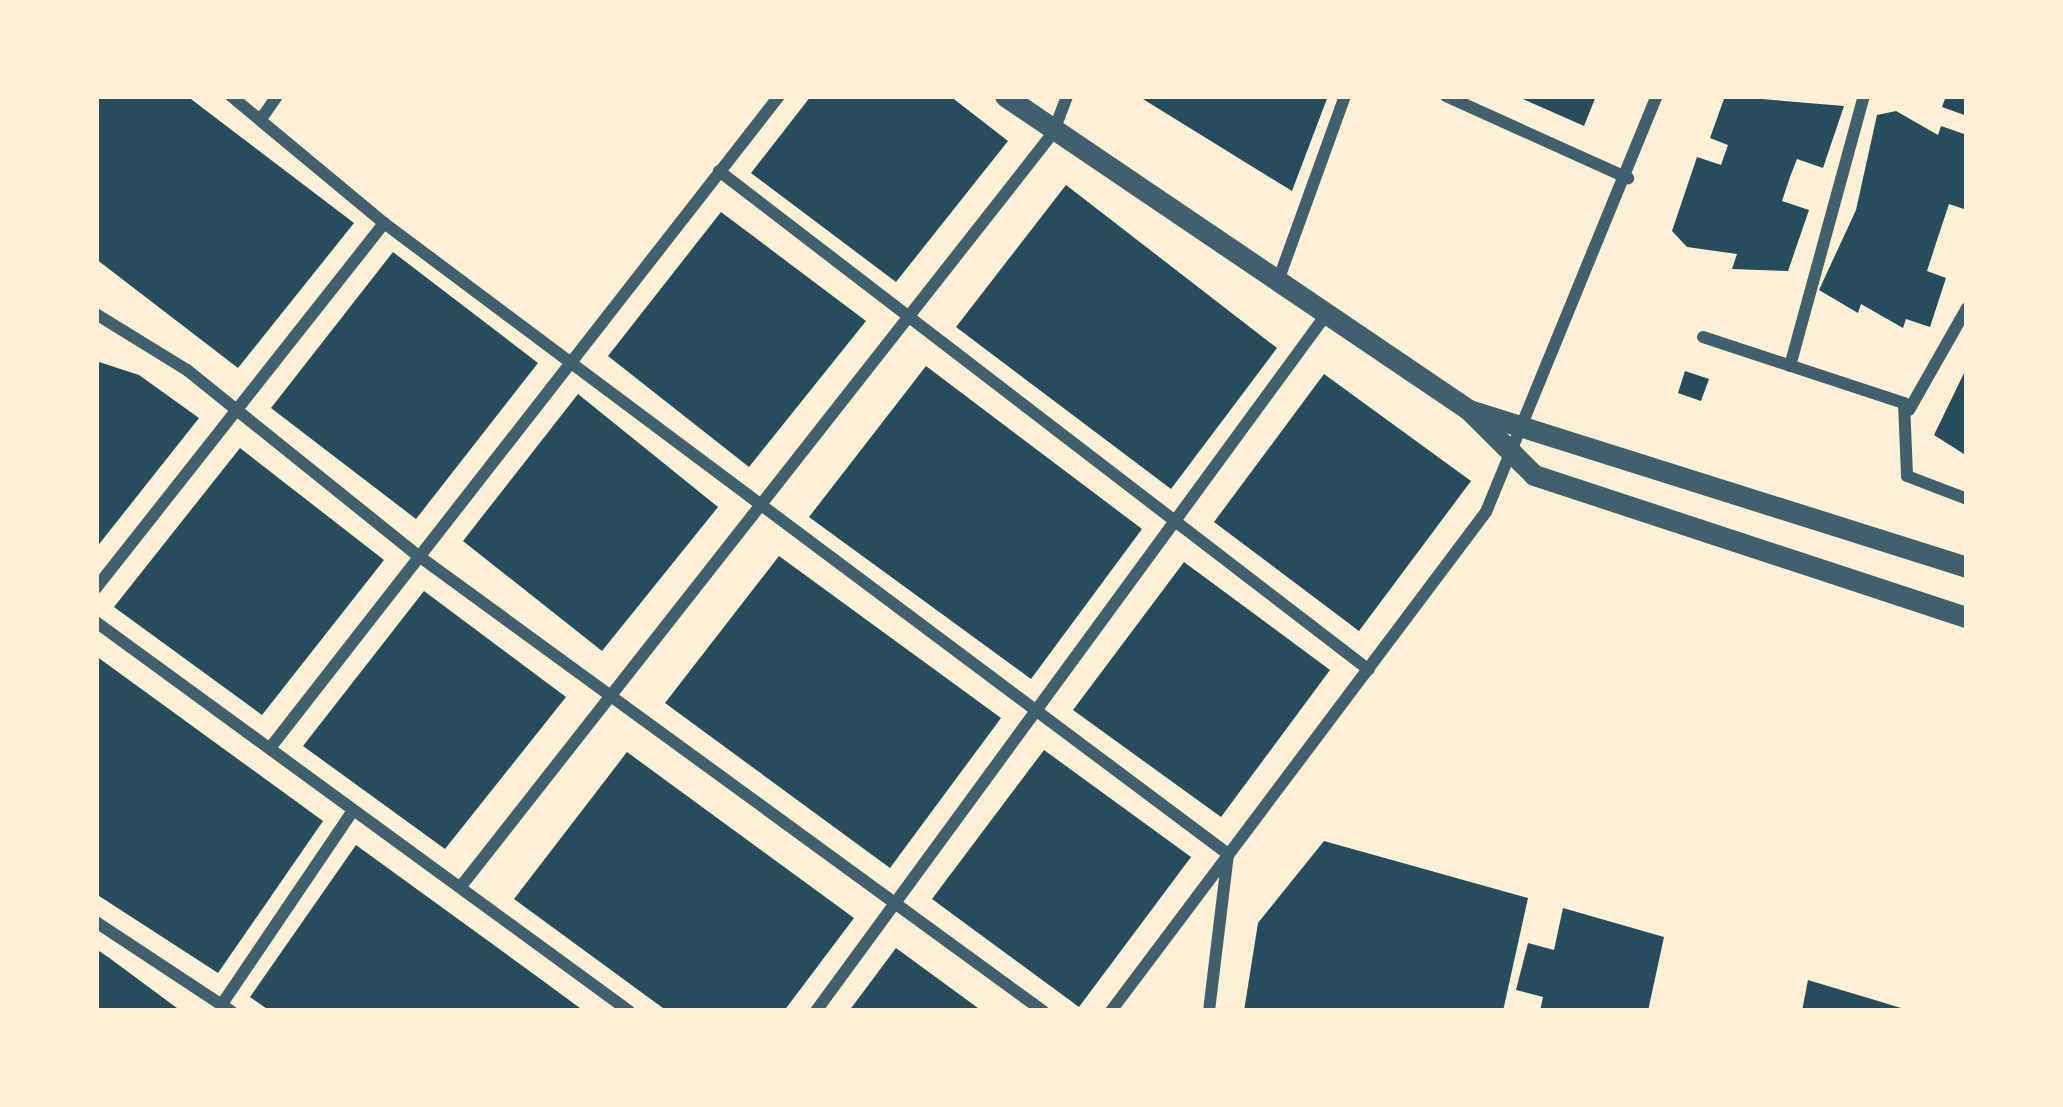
<!DOCTYPE html>
<html>
<head>
<meta charset="utf-8">
<style>
  body { margin:0 }
  #map { position:relative; width:2063px; height:1107px; overflow:hidden; background:#fdf0d5; font-family:"Titillium Web",sans-serif }
  div>[style] { position:absolute }
  .building>* { inset:0; background:#264d5e }
  .minor>* { height:12px; margin:-6px; padding:0 6px; transform-origin:6px; border-radius:6px; background:#3f606c }
  .tertiary>* { height:21px; margin:-10.5px; padding:0 10.5px; transform-origin:10.5px; border-radius:10.5px; background:#3f606c }
  span { translate:-50% -50%; white-space:nowrap; text-align:center; line-height:1.15; -webkit-text-stroke:12px #fdf0d5; paint-order:stroke }
  .frame { position:absolute; inset:0; border:99px solid #fdf0d5; pointer-events:none }
</style>
</head>
<body>
<div id="map">
  <div class="building">
    <div style="clip-path:polygon(96px 96px,187px 96px,354px 223px,238px 368px,96px 259px)"></div>
    <div style="clip-path:polygon(811px 96px,950px 96px,1008px 141px,896px 282px,751px 173px)"></div>
    <div style="clip-path:polygon(1138px 96px,1328px 96px,1292px 191px)"></div>
    <div style="clip-path:polygon(1516px 96px,1596px 96px,1584px 126px)"></div>
    <div style="clip-path:polygon(1725px 96px,1844px 106px,1823px 168px,1797px 159px,1790px 177px,1782px 201px,1809px 210px,1788px 271px,1732px 269px,1737px 254px,1687px 247px,1672px 231px,1697px 157px,1721px 165px,1728px 145px,1710px 138px)"></div>
    <div style="clip-path:polygon(1946px 96px,1967px 96px,1967px 116px,1942px 107px)"></div>
    <div style="clip-path:polygon(1896px 111px,1938px 135px,1941px 126px,1967px 135px,1967px 210px,1949px 204px,1938px 237px,1927px 271px,1946px 278px,1930px 327px,1906px 319px,1903px 328px,1861px 304px,1858px 313px,1819px 290px,1856px 210px,1877px 115px)"></div>
    <div style="clip-path:polygon(1066px 185px,1277px 348px,1171px 489px,956px 327px)"></div>
    <div style="clip-path:polygon(721px 212px,866px 321px,749px 467px,608px 356px)"></div>
    <div style="clip-path:polygon(393px 252px,538px 363px,416px 519px,271px 408px)"></div>
    <div style="clip-path:polygon(96px 361px,139px 375px,199px 418px,96px 548px)"></div>
    <div style="clip-path:polygon(926px 366px,1142px 529px,1031px 679px,809px 517px)"></div>
    <div style="clip-path:polygon(1967px 367px,1967px 456px,1934px 435px)"></div>
    <div style="clip-path:polygon(1685px 371px,1709px 379px,1701px 401px,1678px 393px)"></div>
    <div style="clip-path:polygon(1324px 374px,1471px 481px,1359px 631px,1214px 522px)"></div>
    <div style="clip-path:polygon(578px 394px,718px 507px,602px 651px,463px 541px)"></div>
    <div style="clip-path:polygon(240px 448px,384px 560px,262px 715px,114px 607px)"></div>
    <div style="clip-path:polygon(779px 556px,1001px 718px,890px 868px,665px 703px)"></div>
    <div style="clip-path:polygon(1184px 562px,1330px 670px,1221px 817px,1073px 710px)"></div>
    <div style="clip-path:polygon(424px 591px,566px 697px,445px 849px,303px 746px)"></div>
    <div style="clip-path:polygon(96px 656px,323px 821px,218px 973px,96px 894px)"></div>
    <div style="clip-path:polygon(1044px 750px,1191px 857px,1079px 1007px,932px 899px)"></div>
    <div style="clip-path:polygon(627px 752px,854px 918px,784px 1011px,667px 1011px,514px 899px)"></div>
    <div style="clip-path:polygon(1324px 841px,1528px 898px,1503px 1011px,1244px 1011px,1258px 923px)"></div>
    <div style="clip-path:polygon(356px 845px,524px 967px,584px 1011px,270px 1011px,250px 997px)"></div>
    <div style="clip-path:polygon(1563px 908px,1664px 937px,1648px 1011px,1540px 1011px,1543px 997px,1516px 990px,1528px 943px,1554px 950px)"></div>
    <div style="clip-path:polygon(896px 948px,982px 1011px,849px 1011px)"></div>
    <div style="clip-path:polygon(96px 949px,108px 957px,181px 1011px,96px 1011px)"></div>
    <div style="clip-path:polygon(1808px 980px,1908px 1010px,1908px 1011px,1802px 1011px)"></div>
  </div>
  <div class="minor">
    <div style="left:231px;top:96px;width:199px;rotate:39.7deg"></div>
    <div style="left:384px;top:223px;width:1054px;rotate:36.78deg"></div>
    <div style="left:1228px;top:854px;width:158px;rotate:96.9deg"></div>
    <div style="left:1446px;top:96px;width:200px;rotate:24.3deg"></div>
    <div style="left:261px;top:119px;width:28px;rotate:-55deg"></div>
    <div style="left:719px;top:171px;width:819px;rotate:37.51deg"></div>
    <div style="left:1278px;top:281px;width:197px;rotate:-70.1deg"></div>
    <div style="left:96px;top:314px;width:107px;rotate:31.6deg"></div>
    <div style="left:187px;top:370px;width:294px;rotate:38.8deg"></div>
    <div style="left:416px;top:554px;width:776px;rotate:36.09deg"></div>
    <div style="left:1703px;top:337px;width:212px;rotate:18.2deg"></div>
    <div style="left:1904px;top:403px;width:73px;rotate:87.6deg"></div>
    <div style="left:1907px;top:476px;width:64px;rotate:21deg"></div>
    <div style="left:1790px;top:366px;width:280px;rotate:-74.7deg"></div>
    <div style="left:1909px;top:410px;width:117px;rotate:-60.4deg"></div>
    <div style="left:96px;top:588px;width:465px;rotate:-51.7deg"></div>
    <div style="left:96px;top:622px;width:660px;rotate:36.12deg"></div>
    <div style="left:270px;top:748px;width:827px;rotate:-52.02deg"></div>
    <div style="left:462px;top:885px;width:956px;rotate:-51.84deg"></div>
    <div style="left:1053px;top:133px;width:40px;rotate:-69deg"></div>
    <div style="left:96px;top:922px;width:162px;rotate:33.4deg"></div>
    <div style="left:222px;top:1004px;width:232px;rotate:-55.9deg"></div>
    <div style="left:816px;top:1011px;width:861px;rotate:-53.78deg"></div>
    <div style="left:1111px;top:1011px;width:624px;rotate:-53.08deg"></div>
    <div style="left:1486px;top:512px;width:450px;rotate:-67.7deg"></div>
  </div>
  <div class="tertiary">
    <div style="left:1005px;top:96px;width:560px;rotate:34.09deg"></div>
    <div style="left:1469px;top:410px;width:92px;rotate:45deg"></div>
    <div style="left:1534px;top:475px;width:456px;rotate:18.2deg"></div>
    <div style="left:1469px;top:410px;width:522px;rotate:17.5deg"></div>
  </div>
  <div class="frame"></div>
</div>
</body>
</html>
